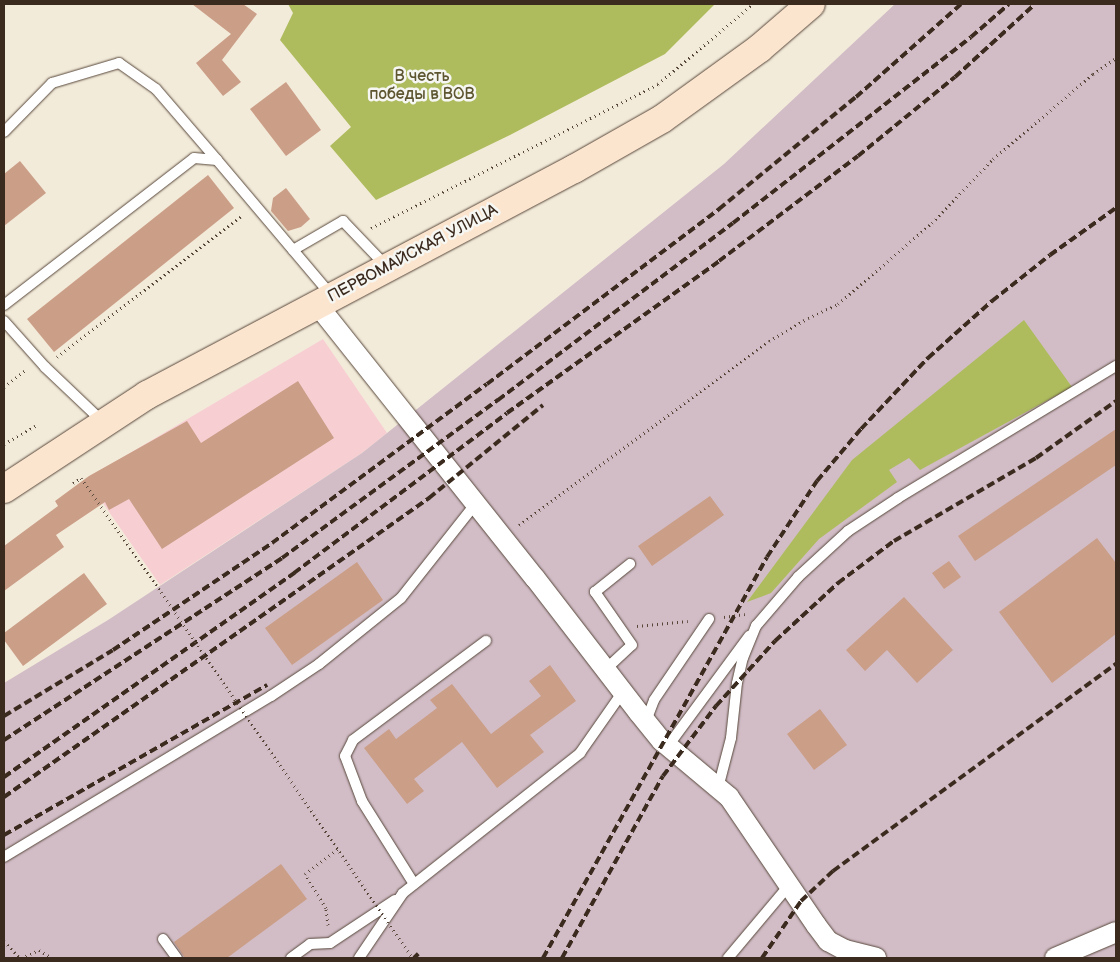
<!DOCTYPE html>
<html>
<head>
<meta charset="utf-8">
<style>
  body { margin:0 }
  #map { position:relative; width:1120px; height:962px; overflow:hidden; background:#f3ebda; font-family:"Balsamiq Sans",sans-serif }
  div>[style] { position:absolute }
  .built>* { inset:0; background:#f7cfd3 }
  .industrial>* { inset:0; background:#d2bdc7 }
  .green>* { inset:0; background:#aebc5e }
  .building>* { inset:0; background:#cb9e87 }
  .path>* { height:3px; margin-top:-1.5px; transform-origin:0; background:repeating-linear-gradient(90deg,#57473a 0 1px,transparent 0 5px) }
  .roads { filter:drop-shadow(0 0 1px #57473a) drop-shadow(0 0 1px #57473a) }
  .lane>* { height:10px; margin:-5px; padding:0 5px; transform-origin:5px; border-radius:5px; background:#fff }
  .street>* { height:20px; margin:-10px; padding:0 10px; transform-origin:10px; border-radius:10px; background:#fff }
  .secondary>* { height:28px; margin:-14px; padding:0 14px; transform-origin:14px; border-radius:14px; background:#fce5cf }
  .rail>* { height:4px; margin-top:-2px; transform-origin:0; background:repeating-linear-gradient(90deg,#3b2a1e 0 8px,transparent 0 12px) }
  .path-bridge>* { height:3px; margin-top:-1.5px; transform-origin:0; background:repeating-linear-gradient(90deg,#57473a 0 1px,transparent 0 5px) }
  span { translate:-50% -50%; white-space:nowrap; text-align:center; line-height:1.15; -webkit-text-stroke:5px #f6f6f2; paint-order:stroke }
  .park-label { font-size:16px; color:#5e5631 }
  .street-label { font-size:16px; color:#3b2a1e }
  .frame { position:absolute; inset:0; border:5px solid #3b2a1e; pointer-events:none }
</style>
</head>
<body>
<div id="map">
  <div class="built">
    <div style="clip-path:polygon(323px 339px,387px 433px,362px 453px,160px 585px,86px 479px)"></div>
  </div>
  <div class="industrial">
    <div style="clip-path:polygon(895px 4px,1116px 4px,1116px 958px,4px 958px,4px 683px,108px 620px,362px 453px,724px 164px)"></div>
  </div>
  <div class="green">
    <div style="clip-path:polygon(288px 4px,715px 4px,665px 54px,510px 135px,376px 200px,330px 146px,351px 127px,280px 40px,293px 13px)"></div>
    <div style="clip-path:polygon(1024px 320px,1072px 387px,920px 470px,909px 458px,889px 470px,897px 482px,819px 539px,771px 593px,747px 602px,852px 460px)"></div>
  </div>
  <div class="building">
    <div style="clip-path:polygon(192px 4px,243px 4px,257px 14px,222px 60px,241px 82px,223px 96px,196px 63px,231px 34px)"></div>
    <div style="clip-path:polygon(286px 82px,321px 130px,286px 156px,250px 109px)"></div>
    <div style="clip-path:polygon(20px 161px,46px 193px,4px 226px,4px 174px)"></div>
    <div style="clip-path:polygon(208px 175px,234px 208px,54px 352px,27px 319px)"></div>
    <div style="clip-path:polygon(286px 188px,310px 219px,301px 227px,288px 231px,271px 211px,273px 198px)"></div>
    <div style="clip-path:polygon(298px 381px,334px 438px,162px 549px,129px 499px,109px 510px,105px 502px,56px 535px,64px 547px,4px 591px,4px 546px,58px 506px,55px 501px,89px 476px,187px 421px,201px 443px)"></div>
    <div style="clip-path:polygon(1116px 429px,1116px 465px,975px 561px,958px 536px)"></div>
    <div style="clip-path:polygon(710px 496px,724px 515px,652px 566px,638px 546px)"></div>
    <div style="clip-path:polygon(1097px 538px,1116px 563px,1116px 634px,1052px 683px,999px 612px)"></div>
    <div style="clip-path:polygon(949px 561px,961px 577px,944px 589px,932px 573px)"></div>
    <div style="clip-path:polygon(357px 562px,383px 600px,292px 665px,265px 628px)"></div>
    <div style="clip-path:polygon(84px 573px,107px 604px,23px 666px,4px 640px,4px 633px)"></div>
    <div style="clip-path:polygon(904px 597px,953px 650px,917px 683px,887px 650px,865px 671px,846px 650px)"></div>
    <div style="clip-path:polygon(550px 665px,576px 701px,530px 735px,544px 752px,497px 788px,462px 742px,414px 779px,424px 791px,407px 804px,364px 748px,389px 729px,396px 739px,437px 708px,430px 700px,452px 684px,491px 734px,541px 696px,529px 681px)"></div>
    <div style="clip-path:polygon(820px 709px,847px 745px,814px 770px,787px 734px)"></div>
    <div style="clip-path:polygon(281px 864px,307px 899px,227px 958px,185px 958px,174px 942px)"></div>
  </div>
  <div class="path">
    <div style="left:371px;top:228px;width:321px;rotate:-26.6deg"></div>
    <div style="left:658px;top:84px;width:124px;rotate:-40.1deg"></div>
    <div style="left:57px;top:357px;width:234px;rotate:-37.4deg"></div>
    <div style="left:4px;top:387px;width:29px;rotate:-38deg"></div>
    <div style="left:4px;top:444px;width:38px;rotate:-30deg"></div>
    <div style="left:73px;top:483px;width:9px;rotate:-32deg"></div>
    <div style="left:81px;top:478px;width:139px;rotate:54.9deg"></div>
    <div style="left:519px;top:525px;width:310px;rotate:-36.4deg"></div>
    <div style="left:769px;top:341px;width:45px;rotate:-30.5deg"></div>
    <div style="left:808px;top:318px;width:33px;rotate:-25deg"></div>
    <div style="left:838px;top:304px;width:124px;rotate:-40.8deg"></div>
    <div style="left:932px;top:223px;width:88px;rotate:-46.4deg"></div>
    <div style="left:993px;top:159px;width:131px;rotate:-40.4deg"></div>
    <div style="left:1093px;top:74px;width:28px;rotate:-35deg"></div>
    <div style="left:724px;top:617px;width:21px;rotate:-8deg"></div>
    <div style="left:637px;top:626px;width:51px;rotate:-5.6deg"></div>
    <div style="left:328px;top:925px;width:17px;rotate:-97deg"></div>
    <div style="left:326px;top:908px;width:40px;rotate:-122deg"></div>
    <div style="left:305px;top:874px;width:41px;rotate:-37.1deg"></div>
    <div style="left:4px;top:941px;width:23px;rotate:47deg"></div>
    <div style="left:21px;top:958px;width:20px;rotate:-24deg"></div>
    <div style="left:39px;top:950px;width:12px;rotate:31deg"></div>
  </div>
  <div class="roads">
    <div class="lane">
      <div style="left:4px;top:132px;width:69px;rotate:-45.6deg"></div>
      <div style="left:52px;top:83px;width:70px;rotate:-16.6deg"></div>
      <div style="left:119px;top:63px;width:45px;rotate:35.1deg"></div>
      <div style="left:156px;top:89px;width:94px;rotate:49.3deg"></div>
      <div style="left:293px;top:250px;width:58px;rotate:-30.1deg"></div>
      <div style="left:343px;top:221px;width:64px;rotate:46.3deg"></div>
      <div style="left:4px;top:305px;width:240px;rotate:-37.7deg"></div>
      <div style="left:194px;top:158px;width:23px;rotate:5deg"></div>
      <div style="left:217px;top:160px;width:178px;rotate:49.8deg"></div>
      <div style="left:4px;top:321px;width:62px;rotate:48.3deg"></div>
      <div style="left:45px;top:367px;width:80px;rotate:43.5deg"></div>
      <div style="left:606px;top:669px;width:35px;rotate:-43deg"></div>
      <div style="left:632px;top:645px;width:65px;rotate:-124.9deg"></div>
      <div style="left:595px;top:592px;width:45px;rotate:-38.7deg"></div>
      <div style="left:646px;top:721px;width:22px;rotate:-69deg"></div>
      <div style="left:654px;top:700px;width:98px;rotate:-55.8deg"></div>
      <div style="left:668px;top:746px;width:137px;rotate:-53.6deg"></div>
      <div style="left:718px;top:788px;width:52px;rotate:-75.4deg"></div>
      <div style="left:731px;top:738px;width:55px;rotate:-83.8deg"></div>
      <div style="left:737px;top:683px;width:26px;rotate:-77deg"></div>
      <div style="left:743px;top:658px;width:35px;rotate:-68deg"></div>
      <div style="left:756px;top:626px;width:65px;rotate:-49.4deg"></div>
      <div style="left:798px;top:577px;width:68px;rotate:-42.6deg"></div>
      <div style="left:848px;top:531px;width:60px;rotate:-33.4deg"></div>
      <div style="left:898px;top:498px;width:255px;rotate:-31.2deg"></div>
      <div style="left:4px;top:857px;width:312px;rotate:-31.1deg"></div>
      <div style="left:271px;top:696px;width:58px;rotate:-33.7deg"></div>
      <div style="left:319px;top:664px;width:105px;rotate:-38.8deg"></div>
      <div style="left:401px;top:598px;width:121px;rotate:-51.7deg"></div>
      <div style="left:414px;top:884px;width:98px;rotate:-122.1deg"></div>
      <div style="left:362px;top:801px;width:48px;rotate:-110.7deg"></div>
      <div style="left:345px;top:756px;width:18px;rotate:-63deg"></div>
      <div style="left:353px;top:740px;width:166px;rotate:-36.7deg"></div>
      <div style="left:163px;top:939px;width:24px;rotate:54deg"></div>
      <div style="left:291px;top:958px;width:24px;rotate:-36deg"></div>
      <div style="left:310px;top:944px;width:20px;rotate:-3deg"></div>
      <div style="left:330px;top:943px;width:78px;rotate:-33.5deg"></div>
      <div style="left:359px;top:958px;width:78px;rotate:-55.9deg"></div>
      <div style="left:403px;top:893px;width:226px;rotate:-38.3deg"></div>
      <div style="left:580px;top:753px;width:73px;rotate:-55deg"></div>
      <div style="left:728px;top:958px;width:97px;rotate:-50deg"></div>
    </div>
    <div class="street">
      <div style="left:316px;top:303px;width:352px;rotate:51.5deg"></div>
      <div style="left:535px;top:578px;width:170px;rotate:52.4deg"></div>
      <div style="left:639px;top:713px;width:36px;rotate:51deg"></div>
      <div style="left:662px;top:741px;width:87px;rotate:39.9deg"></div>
      <div style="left:729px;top:797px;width:155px;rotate:55.8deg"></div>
      <div style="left:816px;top:925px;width:20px;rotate:53deg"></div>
      <div style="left:828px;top:941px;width:19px;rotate:28deg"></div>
      <div style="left:845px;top:950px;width:32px;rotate:14deg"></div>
      <div style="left:1055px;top:958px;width:66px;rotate:-23.1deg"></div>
    </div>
    <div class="secondary">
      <div style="left:4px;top:489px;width:171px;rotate:-33.3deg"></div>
      <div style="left:147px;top:395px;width:483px;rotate:-27.9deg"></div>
      <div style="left:574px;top:169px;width:101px;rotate:-29.6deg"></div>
      <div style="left:662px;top:119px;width:121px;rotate:-35.9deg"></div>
      <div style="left:760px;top:48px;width:67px;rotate:-40.8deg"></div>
    </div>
  </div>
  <div class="rail">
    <div style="left:4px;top:716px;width:127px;rotate:-31.2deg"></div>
    <div style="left:113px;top:650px;width:192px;rotate:-33.9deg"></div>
    <div style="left:272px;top:543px;width:267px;rotate:-36.5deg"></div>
    <div style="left:487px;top:384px;width:291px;rotate:-37deg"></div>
    <div style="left:719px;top:209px;width:177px;rotate:-39.3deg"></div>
    <div style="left:856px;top:97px;width:140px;rotate:-41.5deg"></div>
    <div style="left:4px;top:740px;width:332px;rotate:-33.2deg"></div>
    <div style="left:282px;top:558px;width:268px;rotate:-36.2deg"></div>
    <div style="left:498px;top:400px;width:294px;rotate:-37deg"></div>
    <div style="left:733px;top:223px;width:302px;rotate:-38deg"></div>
    <div style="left:971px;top:37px;width:50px;rotate:-41deg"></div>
    <div style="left:4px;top:777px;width:355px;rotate:-35.1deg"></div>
    <div style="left:294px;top:573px;width:266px;rotate:-36.9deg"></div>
    <div style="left:507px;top:413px;width:261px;rotate:-35.6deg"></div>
    <div style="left:719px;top:261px;width:174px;rotate:-37.1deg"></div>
    <div style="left:858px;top:156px;width:125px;rotate:-39.2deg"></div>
    <div style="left:955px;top:77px;width:108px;rotate:-42.4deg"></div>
    <div style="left:4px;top:797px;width:520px;rotate:-35.13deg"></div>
    <div style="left:429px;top:498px;width:147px;rotate:-39.2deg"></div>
    <div style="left:4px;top:835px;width:303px;rotate:-29.7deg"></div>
    <div style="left:414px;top:958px;width:6px;rotate:-45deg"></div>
    <div style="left:543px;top:958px;width:459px;rotate:-60.8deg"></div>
    <div style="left:767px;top:557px;width:91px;rotate:-56.7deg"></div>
    <div style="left:817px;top:481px;width:68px;rotate:-49.8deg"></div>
    <div style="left:861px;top:429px;width:98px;rotate:-46.7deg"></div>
    <div style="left:928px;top:358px;width:86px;rotate:-41.7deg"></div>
    <div style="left:992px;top:301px;width:74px;rotate:-38.4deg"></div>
    <div style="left:1050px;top:255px;width:81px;rotate:-35.5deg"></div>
    <div style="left:562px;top:958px;width:208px;rotate:-61deg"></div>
    <div style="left:663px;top:776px;width:88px;rotate:-52.9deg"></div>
    <div style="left:716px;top:706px;width:88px;rotate:-47.8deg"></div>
    <div style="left:775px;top:641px;width:86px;rotate:-42.6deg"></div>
    <div style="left:838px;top:583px;width:70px;rotate:-36.9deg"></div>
    <div style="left:894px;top:541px;width:164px;rotate:-30.3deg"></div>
    <div style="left:1036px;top:458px;width:98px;rotate:-35.5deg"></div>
    <div style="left:762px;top:958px;width:69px;rotate:-55.6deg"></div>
    <div style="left:801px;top:901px;width:44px;rotate:-43.2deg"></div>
    <div style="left:833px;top:871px;width:351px;rotate:-36.2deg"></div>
  </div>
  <div class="path-bridge">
    <div style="left:161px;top:592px;width:444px;rotate:55.5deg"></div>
  </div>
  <div class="park-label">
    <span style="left:422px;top:86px">В честь<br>победы в ВОВ</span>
  </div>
  <div class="street-label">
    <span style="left:413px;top:254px;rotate:-28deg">ПЕРВОМАЙСКАЯ УЛИЦА</span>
  </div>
  <div class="frame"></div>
</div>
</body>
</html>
